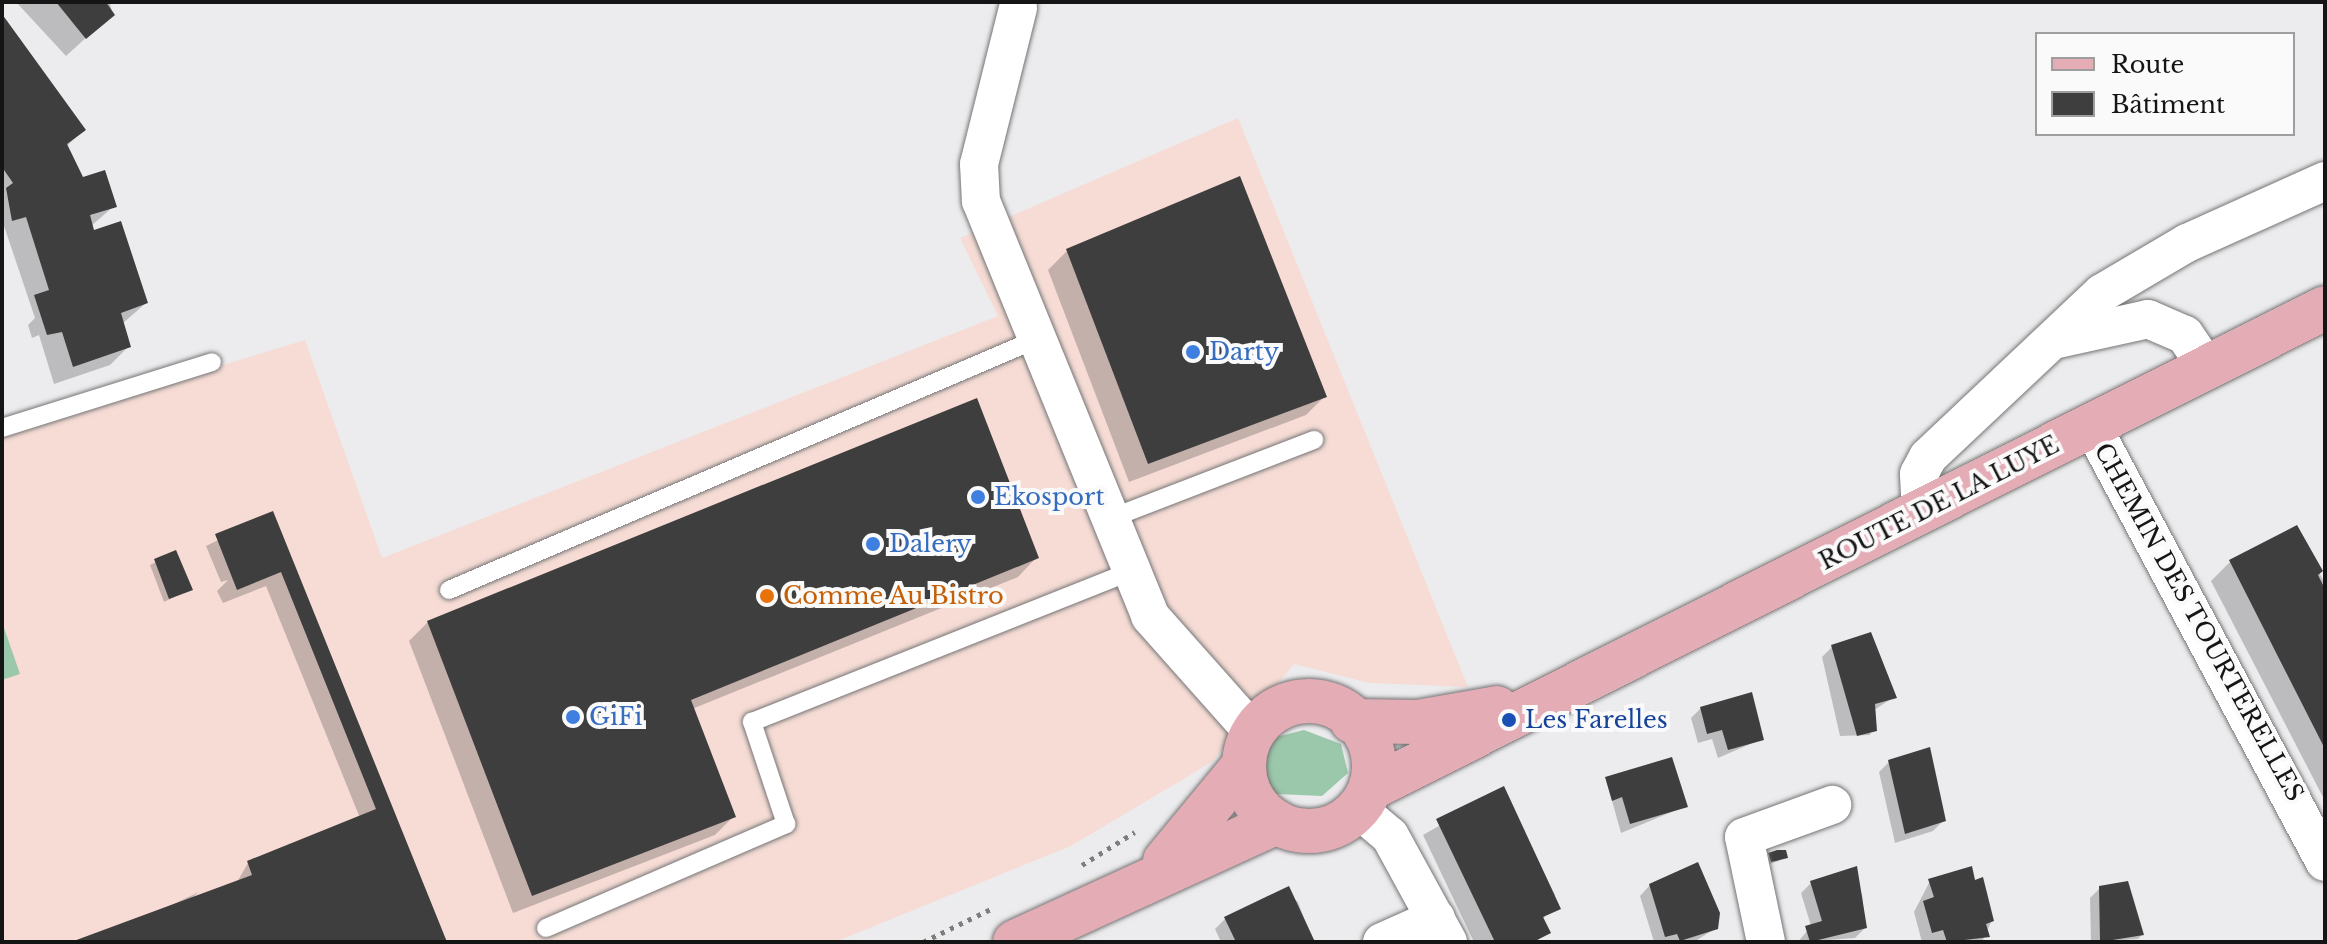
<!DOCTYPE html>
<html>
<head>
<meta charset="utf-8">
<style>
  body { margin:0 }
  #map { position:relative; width:2327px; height:944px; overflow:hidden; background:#ececee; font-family:"Libre Baskerville",serif }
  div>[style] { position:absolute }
  .commercial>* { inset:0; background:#f6dcd5 }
  .green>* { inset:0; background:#9bc8aa }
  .shadow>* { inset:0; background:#0003 }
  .building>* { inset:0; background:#3f3e3e }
  .path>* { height:5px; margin-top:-2.5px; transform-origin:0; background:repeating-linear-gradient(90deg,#7d7d7e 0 4px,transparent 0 10px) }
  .roads { filter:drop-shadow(0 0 2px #757576) drop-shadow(0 0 2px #757576) }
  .lane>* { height:18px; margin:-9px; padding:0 9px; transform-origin:9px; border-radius:9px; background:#fff }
  .street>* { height:38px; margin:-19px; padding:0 19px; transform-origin:19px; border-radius:19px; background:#fff }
  .primary>* { height:44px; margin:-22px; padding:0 22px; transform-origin:22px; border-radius:22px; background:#e4acb5 }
  .primary>.ring { margin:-22px; padding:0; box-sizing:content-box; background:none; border:44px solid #e4acb5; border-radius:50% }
  .dots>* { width:22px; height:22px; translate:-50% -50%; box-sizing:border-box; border:4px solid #fafafb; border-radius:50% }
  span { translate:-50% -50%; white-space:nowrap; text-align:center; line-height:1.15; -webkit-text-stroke:8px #fafafb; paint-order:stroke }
  .shop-label { font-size:24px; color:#366cbe }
  .left { translate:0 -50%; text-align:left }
  .street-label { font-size:24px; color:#151515 }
  .food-label { font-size:24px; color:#c56008 }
  .transit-label { font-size:24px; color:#164399 }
  .frame { position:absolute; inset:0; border:4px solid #151515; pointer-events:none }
  .legend { position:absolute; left:2035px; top:32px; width:260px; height:104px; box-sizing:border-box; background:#fafafb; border:2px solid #9e9e9f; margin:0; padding:10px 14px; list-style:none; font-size:24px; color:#151515 }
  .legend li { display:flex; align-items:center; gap:16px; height:40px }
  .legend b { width:40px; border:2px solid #9e9e9f }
</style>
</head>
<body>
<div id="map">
  <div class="commercial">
    <div style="clip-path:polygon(1238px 118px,1468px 687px,1369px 683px,1294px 664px,1212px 762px,1071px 846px,835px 942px,2px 942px,2px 432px,305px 340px,382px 558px,998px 316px,960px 238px)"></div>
  </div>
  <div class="green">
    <div style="clip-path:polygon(2px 622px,20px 674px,2px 680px)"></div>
    <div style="clip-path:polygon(1304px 730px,1341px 744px,1348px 773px,1322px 796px,1276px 794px,1259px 779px,1258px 757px,1272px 738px)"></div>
  </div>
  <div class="shadow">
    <div style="clip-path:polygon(16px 2px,110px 2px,112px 14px,66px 56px)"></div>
    <div style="clip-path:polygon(2px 17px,83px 130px,66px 147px,82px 179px,114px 206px,91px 226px,146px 303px,122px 324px,129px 346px,110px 365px,54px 384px,39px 335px,32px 338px,28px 325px,35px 318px,2px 220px)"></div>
    <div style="clip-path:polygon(1239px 179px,1325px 396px,1306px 415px,1129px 482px,1048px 270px,1067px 251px)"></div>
    <div style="clip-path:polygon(272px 514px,445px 942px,93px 942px,199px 892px,184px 904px,236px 884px,248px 863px,360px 818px,266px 586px,223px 603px,217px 591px,228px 580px,221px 582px,206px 546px)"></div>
    <div style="clip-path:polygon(2296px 527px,2325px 584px,2325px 801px,2211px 581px,2230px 562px)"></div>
    <div style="clip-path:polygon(175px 553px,191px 589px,164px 602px,150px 565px)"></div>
    <div style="clip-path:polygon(1036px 558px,1018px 577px,692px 709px,734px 816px,715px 835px,513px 913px,409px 641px,428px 622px)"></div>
    <div style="clip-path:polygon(1832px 647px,1894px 697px,1874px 710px,1870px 735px,1840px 736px,1822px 657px)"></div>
    <div style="clip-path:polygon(1701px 708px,1762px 739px,1718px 758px,1712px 739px,1698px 743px,1691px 718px)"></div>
    <div style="clip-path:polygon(1889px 762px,1943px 821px,1933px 831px,1895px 843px,1879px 772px)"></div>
    <div style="clip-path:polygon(1606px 779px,1686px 806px,1621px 833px)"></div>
    <div style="clip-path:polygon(1503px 789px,1555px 895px,1543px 920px,1548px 933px,1535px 942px,1474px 942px,1423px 835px)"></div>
    <div style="clip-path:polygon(1769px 855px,1784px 859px,1767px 865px)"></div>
    <div style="clip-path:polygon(1930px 881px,1992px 920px,1982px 942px,1922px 942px,1914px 912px)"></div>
    <div style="clip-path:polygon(1811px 883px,1862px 893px,1865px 928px,1855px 938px,1798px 942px,1811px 926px,1801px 893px)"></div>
    <div style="clip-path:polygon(1650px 885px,1716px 928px,1694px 942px,1654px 942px,1640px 896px)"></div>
    <div style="clip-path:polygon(2100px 888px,2142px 935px,2138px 939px,2091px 942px,2090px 898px)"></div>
    <div style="clip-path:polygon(1283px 891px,1298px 902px,1313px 942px,1221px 942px,1215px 929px,1225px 919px)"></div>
  </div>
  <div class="building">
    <div style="clip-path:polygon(56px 2px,106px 2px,115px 15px,86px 39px)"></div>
    <div style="clip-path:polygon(2px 14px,86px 130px,67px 144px,83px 177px,105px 170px,117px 207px,90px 215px,94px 230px,121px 221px,148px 303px,121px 313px,131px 347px,73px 367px,62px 332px,47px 335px,34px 295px,49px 290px,26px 217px,12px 221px,6px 188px,13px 183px,2px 167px)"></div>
    <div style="clip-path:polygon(1240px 176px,1327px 397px,1148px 464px,1066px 249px)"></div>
    <div style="clip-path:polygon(977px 398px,1039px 558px,691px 700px,736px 817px,532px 896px,427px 621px)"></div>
    <div style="clip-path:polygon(273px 511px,447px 942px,71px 942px,252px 875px,247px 861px,376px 809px,281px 572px,237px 590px,215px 534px)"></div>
    <div style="clip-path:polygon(2297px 525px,2323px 571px,2318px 575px,2325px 589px,2325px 749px,2229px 560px)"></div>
    <div style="clip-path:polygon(176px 550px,193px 590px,169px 599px,154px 559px)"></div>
    <div style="clip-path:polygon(1871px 632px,1897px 698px,1875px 704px,1877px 731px,1857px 736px,1831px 645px)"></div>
    <div style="clip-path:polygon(1752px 692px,1764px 740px,1728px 750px,1722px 730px,1707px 734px,1700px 707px)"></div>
    <div style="clip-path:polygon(1930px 747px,1946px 821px,1905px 834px,1888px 760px)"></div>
    <div style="clip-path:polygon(1672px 757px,1688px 807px,1630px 824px,1622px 797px,1612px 801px,1605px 777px)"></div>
    <div style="clip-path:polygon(1504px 786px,1561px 909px,1543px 917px,1551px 933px,1533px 942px,1494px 940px,1436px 819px)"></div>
    <div style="clip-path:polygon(1777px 850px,1786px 850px,1788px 858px,1771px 862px,1768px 853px)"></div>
    <div style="clip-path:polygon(1698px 862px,1720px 913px,1718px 929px,1680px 941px,1677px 934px,1665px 937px,1649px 884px)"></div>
    <div style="clip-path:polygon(1857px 866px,1867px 928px,1810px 942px,1805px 926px,1822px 921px,1810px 881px)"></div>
    <div style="clip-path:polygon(1972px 866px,1975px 880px,1983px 877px,1994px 921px,1986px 924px,1990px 937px,1947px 942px,1943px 930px,1932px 933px,1923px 901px,1934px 897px,1928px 879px)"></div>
    <div style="clip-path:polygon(2128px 881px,2144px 935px,2100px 942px,2099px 886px)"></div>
    <div style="clip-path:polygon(1289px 886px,1315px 942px,1236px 942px,1224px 917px)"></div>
  </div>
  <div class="path">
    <div style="left:1082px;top:865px;width:62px;rotate:-31.9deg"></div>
    <div style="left:923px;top:942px;width:76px;rotate:-25.9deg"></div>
  </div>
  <div class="roads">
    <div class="lane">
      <div style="left:2px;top:428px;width:220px;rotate:-17.4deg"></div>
      <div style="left:1109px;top:519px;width:220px;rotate:-21.1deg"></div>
      <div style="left:449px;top:590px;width:639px;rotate:-23.12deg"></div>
      <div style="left:546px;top:928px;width:262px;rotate:-23.4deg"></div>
      <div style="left:786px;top:824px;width:108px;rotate:-108.4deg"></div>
      <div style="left:752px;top:722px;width:406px;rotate:-21.7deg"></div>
    </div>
    <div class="street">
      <div style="left:1018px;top:8px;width:161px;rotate:104deg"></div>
      <div style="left:979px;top:164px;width:37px;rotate:87deg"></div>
      <div style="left:981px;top:201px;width:448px;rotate:67.8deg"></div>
      <div style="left:1150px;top:616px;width:154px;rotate:48.4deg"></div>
      <div style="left:2058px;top:339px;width:92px;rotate:-12.5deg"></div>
      <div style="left:2148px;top:319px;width:40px;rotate:23.4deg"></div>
      <div style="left:2185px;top:335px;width:40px;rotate:56deg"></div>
      <div style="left:2092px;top:426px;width:494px;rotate:61.9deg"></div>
      <div style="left:1921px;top:514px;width:40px;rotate:-92.9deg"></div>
      <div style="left:1919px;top:474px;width:19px;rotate:-62deg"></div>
      <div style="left:1928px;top:457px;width:239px;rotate:-43.3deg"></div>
      <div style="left:2102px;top:293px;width:99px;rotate:-30.5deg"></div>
      <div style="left:2187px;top:243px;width:151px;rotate:-24.2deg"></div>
      <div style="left:1359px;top:810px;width:40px;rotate:40deg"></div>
      <div style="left:1390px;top:836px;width:121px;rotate:61.3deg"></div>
      <div style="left:1382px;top:942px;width:59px;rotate:-24deg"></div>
      <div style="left:1766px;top:942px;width:107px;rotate:-101.8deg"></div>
      <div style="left:1744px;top:837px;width:94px;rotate:-20deg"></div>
    </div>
    <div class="primary">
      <div class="ring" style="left:1244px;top:701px;width:86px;height:86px"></div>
      <div style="left:1352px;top:721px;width:66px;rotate:0.9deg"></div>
      <div style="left:1418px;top:722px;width:80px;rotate:-10deg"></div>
      <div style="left:1375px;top:786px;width:1063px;rotate:-26.71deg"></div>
      <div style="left:1165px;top:861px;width:118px;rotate:-50.5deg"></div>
      <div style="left:1015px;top:942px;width:288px;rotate:-24.6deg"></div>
    </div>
  </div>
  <div class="dots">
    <div style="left:1193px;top:352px;background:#3f7fe0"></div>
    <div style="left:978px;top:497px;background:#3f7fe0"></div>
    <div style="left:873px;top:544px;background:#3f7fe0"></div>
    <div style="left:767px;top:596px;background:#e8710a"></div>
    <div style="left:573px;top:717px;background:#3f7fe0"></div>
    <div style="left:1509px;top:720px;background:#1a4fb4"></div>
  </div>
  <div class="shop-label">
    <span class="left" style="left:1209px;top:352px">Darty</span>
    <span class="left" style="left:994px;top:497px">Ekosport</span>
    <span class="left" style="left:889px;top:544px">Dalery</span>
    <span class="left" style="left:589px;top:717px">GiFi</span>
  </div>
  <div class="street-label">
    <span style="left:1939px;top:503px;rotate:-27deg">ROUTE DE LA LUYE</span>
    <span style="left:2199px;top:622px;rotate:61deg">CHEMIN DES TOURTERELLES</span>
  </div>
  <div class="food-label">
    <span class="left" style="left:783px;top:596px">Comme Au Bistro</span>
  </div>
  <div class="transit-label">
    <span class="left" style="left:1525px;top:720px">Les Farelles</span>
  </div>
  <div class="frame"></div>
  <ul class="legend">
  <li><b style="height:10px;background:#e4acb5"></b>Route</li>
  <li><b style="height:22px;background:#3f3e3e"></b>Bâtiment</li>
  </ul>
</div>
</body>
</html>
